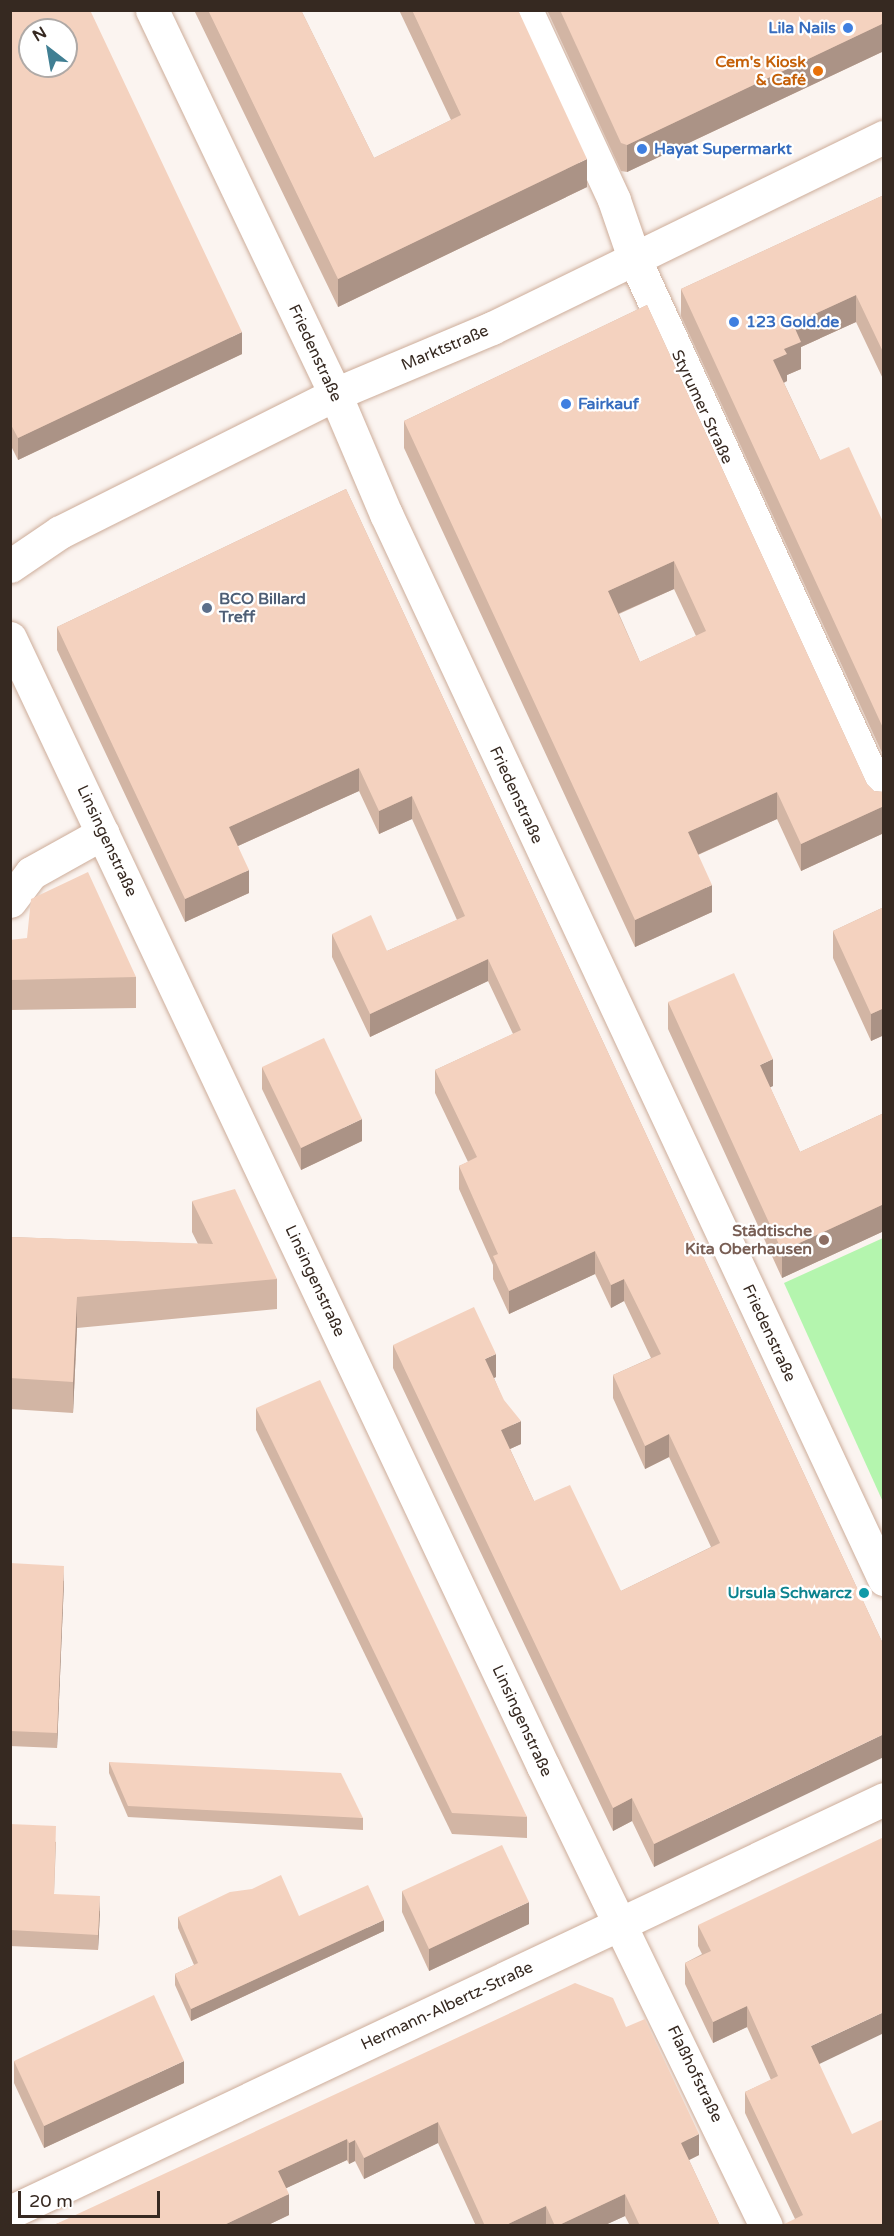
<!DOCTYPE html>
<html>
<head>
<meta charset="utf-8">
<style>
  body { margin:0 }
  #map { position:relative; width:894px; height:2236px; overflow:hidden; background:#fbf4f0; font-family:"Varela Round",sans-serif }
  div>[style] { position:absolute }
  .green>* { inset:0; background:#b4f5ae }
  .roads { filter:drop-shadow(0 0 2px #cdad9a) drop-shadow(0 0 2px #cdad9a) }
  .minor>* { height:33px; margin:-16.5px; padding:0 16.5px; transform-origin:16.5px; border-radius:16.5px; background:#fff }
  .wall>* { inset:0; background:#d2b5a4 }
  .shaded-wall>* { inset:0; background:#ab9386 }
  .building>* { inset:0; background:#f4d2bf }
  .dots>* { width:16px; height:16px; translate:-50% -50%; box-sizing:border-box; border:3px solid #fff; border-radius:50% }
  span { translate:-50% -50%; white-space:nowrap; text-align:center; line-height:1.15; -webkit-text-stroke:4.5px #fff; paint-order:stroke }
  .shop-label { font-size:16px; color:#366cbe; font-weight:700 }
  .right { translate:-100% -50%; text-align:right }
  .left { translate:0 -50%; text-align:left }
  .food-label { font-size:16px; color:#c56008; font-weight:700 }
  .street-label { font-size:16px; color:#362921 }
  .service-label { font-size:16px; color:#4e5e75; font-weight:700 }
  .education-label { font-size:16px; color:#785e54; font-weight:700 }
  .culture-label { font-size:16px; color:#0d838f; font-weight:700 }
  .frame { position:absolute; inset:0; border:12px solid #362921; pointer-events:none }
  .north { position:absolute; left:18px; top:18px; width:60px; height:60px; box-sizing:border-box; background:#fff; border:2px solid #afa9a6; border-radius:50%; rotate:329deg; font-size:16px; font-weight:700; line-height:24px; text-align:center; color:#362921 }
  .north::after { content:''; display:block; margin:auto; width:21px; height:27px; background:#407f93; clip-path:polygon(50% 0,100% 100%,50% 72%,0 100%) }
  .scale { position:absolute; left:18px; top:2191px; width:142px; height:27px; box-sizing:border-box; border:3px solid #362921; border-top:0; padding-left:8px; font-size:18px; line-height:21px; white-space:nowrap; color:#362921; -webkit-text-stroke:4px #fff; paint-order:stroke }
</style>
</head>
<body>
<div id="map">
  <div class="green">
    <div style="clip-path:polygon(883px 1238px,883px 1502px,784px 1283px)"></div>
  </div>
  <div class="roads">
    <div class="minor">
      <div style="left:152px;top:10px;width:425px;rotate:64.5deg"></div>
      <div style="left:335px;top:394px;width:130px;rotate:67deg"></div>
      <div style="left:386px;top:514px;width:1176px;rotate:64.94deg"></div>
      <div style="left:526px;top:10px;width:209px;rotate:65.1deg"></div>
      <div style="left:614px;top:200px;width:61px;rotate:71deg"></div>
      <div style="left:634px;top:258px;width:600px;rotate:65.36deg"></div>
      <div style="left:10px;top:566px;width:60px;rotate:-34.2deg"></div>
      <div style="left:60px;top:532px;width:308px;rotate:-26.6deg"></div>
      <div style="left:335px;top:394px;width:170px;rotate:-22.8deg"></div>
      <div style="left:492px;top:328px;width:436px;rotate:-26deg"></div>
      <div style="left:10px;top:638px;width:1248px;rotate:64.71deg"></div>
      <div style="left:543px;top:1766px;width:511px;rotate:64.14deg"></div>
      <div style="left:10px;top:901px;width:35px;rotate:-53deg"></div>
      <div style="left:31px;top:873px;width:82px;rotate:-29.1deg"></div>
      <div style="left:10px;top:2212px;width:967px;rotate:-25.29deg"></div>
    </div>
  </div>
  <div class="wall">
    <div style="clip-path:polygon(10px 10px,242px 354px,18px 460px,10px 444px)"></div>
    <div style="clip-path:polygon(194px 10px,301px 10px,374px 158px,451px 120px,399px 10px,518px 10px,587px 187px,338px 307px)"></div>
    <div style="clip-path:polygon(547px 10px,882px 10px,884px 13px,884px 51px,627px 172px,621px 171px)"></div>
    <div style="clip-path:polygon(884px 195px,884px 381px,856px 322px,801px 347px,801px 369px,787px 375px,787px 381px,784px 383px,820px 460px,884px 524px,884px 757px,681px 316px,681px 289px)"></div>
    <div style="clip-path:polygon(evenodd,647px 305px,867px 784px,874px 791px,884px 792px,884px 833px,801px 871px,777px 819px,698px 855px,712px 912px,635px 947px,404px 448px,404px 421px,647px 305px,674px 589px,696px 636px,640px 662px,619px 614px,674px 589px)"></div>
    <div style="clip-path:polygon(346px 489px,884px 1646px,654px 1867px,632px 1821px,613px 1831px,393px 1368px,393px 1345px,496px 1377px,494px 1378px,521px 1444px,510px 1449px,534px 1501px,621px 1591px,711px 1547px,669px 1457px,645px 1469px,613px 1398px,613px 1375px,651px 1358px,624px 1301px,611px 1308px,595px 1274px,509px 1314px,493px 1279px,493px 1265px,459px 1189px,459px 1166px,468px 1162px,435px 1093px,435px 1070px,513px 1034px,488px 981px,370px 1037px,332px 957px,332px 934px,387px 951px,457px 920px,412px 819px,379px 834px,359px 791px,238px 846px,249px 893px,185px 922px,57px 650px,57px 627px)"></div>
    <div style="clip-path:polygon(884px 907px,884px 1041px,882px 1036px,871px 1041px,833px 958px,833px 931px)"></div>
    <div style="clip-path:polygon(10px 940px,136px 977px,136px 1008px,10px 1010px)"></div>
    <div style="clip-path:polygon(668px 1002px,773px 1086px,770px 1087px,800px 1152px,884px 1113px,884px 1231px,782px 1278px,668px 1029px)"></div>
    <div style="clip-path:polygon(262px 1067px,362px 1141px,301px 1170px,262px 1089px)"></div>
    <div style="clip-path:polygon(192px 1201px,277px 1279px,277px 1309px,77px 1328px,73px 1413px,10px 1409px,10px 1237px,198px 1244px,192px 1232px)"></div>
    <div style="clip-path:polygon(256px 1408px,527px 1817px,527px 1838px,452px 1834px,256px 1430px)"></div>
    <div style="clip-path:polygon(10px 1563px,64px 1581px,57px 1748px,10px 1746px)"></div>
    <div style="clip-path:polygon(109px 1762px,363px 1818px,363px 1830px,128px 1817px,109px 1773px)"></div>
    <div style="clip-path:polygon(10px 1824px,56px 1842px,54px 1894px,100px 1911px,98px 1950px,10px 1946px)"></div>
    <div style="clip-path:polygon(402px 1891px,529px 1924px,429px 1971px,402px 1912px)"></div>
    <div style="clip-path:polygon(299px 1916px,384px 1931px,191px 2021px,175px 1985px,175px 1974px,194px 1965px,178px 1928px,178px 1917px)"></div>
    <div style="clip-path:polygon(698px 1925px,819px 2064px,884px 2226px,795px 2219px,745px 2113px,745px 2092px,771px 2080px,747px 2027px,713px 2043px,685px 1984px,685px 1963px,702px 1954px,698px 1946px)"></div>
    <div style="clip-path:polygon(626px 2027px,699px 2155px,689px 2160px,720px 2226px,630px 2226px,625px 2216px,603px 2226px,476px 2226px,438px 2143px,364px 2179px,355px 2161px,349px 2164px,347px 2160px,286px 2188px,289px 2215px,266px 2226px,56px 2226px,56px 2224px)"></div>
    <div style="clip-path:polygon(14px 2061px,184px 2083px,44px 2148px,14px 2083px)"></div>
  </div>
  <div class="shaded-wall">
    <div style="clip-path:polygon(884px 23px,884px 51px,627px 172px,627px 145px)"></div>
    <div style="clip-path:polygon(587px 159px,587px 187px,338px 307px,338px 279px)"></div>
    <div style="clip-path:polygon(856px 295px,856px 322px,801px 347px,801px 369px,787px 375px,787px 381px,773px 387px,773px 360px,784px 349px,793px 324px)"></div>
    <div style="clip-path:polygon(242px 332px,242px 354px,18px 460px,18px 438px)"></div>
    <div style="clip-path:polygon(674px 561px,674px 589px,608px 618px,608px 591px)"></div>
    <div style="clip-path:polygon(359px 768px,359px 791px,229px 850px,229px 827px)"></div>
    <div style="clip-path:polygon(777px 792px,777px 819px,688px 859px,688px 832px)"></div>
    <div style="clip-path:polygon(412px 796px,412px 819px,379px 834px,379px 811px)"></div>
    <div style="clip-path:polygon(884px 806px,884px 833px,801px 871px,801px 844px)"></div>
    <div style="clip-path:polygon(249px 870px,249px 893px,185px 922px,185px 899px)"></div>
    <div style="clip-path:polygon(712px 885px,712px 912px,635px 947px,635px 920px)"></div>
    <div style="clip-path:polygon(488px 959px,488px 981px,370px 1037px,370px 1014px)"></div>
    <div style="clip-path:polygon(882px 1009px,882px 1036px,871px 1041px,871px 1014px)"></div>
    <div style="clip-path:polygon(773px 1059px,773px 1086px,760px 1092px,760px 1065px)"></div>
    <div style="clip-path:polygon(362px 1119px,362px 1141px,301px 1170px,301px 1148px)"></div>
    <div style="clip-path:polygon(884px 1204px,884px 1231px,782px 1278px,782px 1251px)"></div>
    <div style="clip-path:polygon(595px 1251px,595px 1274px,509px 1314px,509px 1291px)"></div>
    <div style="clip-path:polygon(624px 1279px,624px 1301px,611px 1308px,611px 1285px)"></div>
    <div style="clip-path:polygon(77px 1297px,77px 1328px,73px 1413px,73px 1382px)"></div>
    <div style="clip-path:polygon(496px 1354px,496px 1377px,485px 1382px,485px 1359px)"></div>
    <div style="clip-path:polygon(521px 1421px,521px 1444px,501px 1453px,501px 1430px)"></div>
    <div style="clip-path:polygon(669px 1434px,669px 1457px,645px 1469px,645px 1446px)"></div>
    <div style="clip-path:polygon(64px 1566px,64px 1581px,57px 1748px,57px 1733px)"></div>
    <div style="clip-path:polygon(884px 1734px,884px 1757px,654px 1867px,654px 1844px)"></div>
    <div style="clip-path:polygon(632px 1798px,632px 1821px,613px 1831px,613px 1808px)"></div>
    <div style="clip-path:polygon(100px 1896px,100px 1911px,98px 1950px,98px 1935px)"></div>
    <div style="clip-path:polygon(529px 1902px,529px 1924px,429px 1971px,429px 1949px)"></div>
    <div style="clip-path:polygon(384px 1920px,384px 1931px,191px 2021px,191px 2009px)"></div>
    <div style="clip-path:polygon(747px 2006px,747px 2027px,713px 2043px,713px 2022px)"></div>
    <div style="clip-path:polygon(884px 2012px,884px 2033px,811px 2068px,811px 2046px)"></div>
    <div style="clip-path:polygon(184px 2061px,184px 2083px,44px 2148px,44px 2126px)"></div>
    <div style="clip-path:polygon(438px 2122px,438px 2143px,364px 2179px,364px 2158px)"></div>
    <div style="clip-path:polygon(699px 2134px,699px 2155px,681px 2164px,681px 2143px)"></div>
    <div style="clip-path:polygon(347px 2139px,347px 2160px,278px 2192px,278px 2171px)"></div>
    <div style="clip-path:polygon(355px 2140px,355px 2161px,349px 2164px,349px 2143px)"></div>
    <div style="clip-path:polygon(289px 2194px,289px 2215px,266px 2226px,222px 2226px)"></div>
    <div style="clip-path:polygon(625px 2194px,625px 2216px,603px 2226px,557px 2226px)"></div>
    <div style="clip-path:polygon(546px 2206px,546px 2226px,504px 2226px)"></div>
  </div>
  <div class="building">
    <div style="clip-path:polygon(evenodd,10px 10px,90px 10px,242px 332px,18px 438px,10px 423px,10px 10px,30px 30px,66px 30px,66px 66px,30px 66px,30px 30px)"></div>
    <div style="clip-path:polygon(208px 10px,301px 10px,374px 158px,461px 115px,412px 10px,518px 10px,587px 159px,338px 279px)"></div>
    <div style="clip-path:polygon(560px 10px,882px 10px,884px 13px,884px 23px,627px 145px,621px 143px)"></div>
    <div style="clip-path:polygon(884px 195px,884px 354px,856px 295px,793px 324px,801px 342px,784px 349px,787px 354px,773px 360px,820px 460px,849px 447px,884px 524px,884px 730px,681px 289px)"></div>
    <div style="clip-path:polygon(evenodd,647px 305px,867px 784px,874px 791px,884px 792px,884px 806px,801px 844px,777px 792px,688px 832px,712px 885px,635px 920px,404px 421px,647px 305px,674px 561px,706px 631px,640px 662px,608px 591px,674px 561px)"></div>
    <div style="clip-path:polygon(346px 489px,884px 1646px,884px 1734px,654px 1844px,632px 1798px,613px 1808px,393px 1345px,474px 1307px,496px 1354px,485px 1359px,504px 1400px,521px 1421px,501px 1430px,534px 1501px,570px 1485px,621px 1591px,720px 1543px,669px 1434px,645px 1446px,613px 1375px,661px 1354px,624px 1279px,611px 1285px,595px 1251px,509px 1291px,493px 1256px,498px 1254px,459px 1166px,477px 1157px,435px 1070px,521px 1030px,488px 959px,370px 1014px,332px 934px,371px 915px,387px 951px,465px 916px,412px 796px,379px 811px,359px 768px,229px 827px,249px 870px,185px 899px,57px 627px)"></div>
    <div style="clip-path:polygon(88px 872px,136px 977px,10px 980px,10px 940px,27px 938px,31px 899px)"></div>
    <div style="clip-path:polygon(884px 907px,884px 1014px,882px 1009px,871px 1014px,833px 931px)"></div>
    <div style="clip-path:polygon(734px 973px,773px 1059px,760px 1065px,800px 1152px,884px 1113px,884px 1204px,782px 1251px,668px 1002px)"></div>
    <div style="clip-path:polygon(324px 1038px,362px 1119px,301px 1148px,262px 1067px)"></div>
    <div style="clip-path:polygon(235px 1189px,277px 1279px,77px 1297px,73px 1382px,10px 1378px,10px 1237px,213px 1244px,192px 1201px)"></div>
    <div style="clip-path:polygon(320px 1380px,527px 1817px,452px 1813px,256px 1408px)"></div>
    <div style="clip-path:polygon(10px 1563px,64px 1566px,57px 1733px,10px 1731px)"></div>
    <div style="clip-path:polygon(109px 1762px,341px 1773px,363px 1818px,128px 1806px)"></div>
    <div style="clip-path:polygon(10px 1824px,56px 1826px,54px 1894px,100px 1896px,98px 1935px,10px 1930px)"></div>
    <div style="clip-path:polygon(884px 1837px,884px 2012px,811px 2046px,852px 2134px,884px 2119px,884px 2226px,780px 2226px,803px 2215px,745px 2092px,778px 2076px,747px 2006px,713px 2022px,685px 1963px,711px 1951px,698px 1925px)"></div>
    <div style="clip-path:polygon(502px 1845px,529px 1902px,429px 1949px,402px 1891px)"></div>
    <div style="clip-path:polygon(281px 1875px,299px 1916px,368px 1885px,384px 1920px,191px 2009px,175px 1974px,198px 1963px,178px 1917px,230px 1892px,252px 1889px)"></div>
    <div style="clip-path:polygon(575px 1983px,613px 1998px,626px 2027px,645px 2019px,699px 2134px,681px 2143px,720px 2226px,640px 2226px,625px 2194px,557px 2226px,555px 2226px,546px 2206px,504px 2226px,485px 2226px,438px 2122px,364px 2158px,355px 2140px,349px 2143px,347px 2139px,278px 2171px,289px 2194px,222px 2226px,57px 2226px,56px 2224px)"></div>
    <div style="clip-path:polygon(154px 1995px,184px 2061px,44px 2126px,14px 2061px)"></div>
  </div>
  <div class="dots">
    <div style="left:848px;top:28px;background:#3f7fe0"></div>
    <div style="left:818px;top:71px;background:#e8710a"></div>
    <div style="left:642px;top:149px;background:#3f7fe0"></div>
    <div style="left:734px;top:322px;background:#3f7fe0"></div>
    <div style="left:566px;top:404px;background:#3f7fe0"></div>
    <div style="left:207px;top:608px;background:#5c6f8a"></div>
    <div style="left:824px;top:1240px;background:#8d6e63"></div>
    <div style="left:864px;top:1593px;background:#0f9aa8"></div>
  </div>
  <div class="shop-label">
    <span class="right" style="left:836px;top:28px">Lila Nails</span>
    <span class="left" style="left:654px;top:149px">Hayat Supermarkt</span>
    <span class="left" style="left:746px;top:322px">123 Gold.de</span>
    <span class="left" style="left:578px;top:404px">Fairkauf</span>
  </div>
  <div class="food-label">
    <span class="right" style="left:806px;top:71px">Cem's Kiosk<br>&amp; Café</span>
  </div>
  <div class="street-label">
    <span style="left:445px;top:348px;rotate:-23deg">Marktstraße</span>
    <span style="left:315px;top:353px;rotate:65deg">Friedenstraße</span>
    <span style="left:702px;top:407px;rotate:65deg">Styrumer Straße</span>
    <span style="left:516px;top:795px;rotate:65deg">Friedenstraße</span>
    <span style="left:107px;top:841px;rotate:65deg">Linsingenstraße</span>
    <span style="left:315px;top:1281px;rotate:65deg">Linsingenstraße</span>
    <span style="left:769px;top:1333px;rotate:65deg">Friedenstraße</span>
    <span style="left:522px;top:1721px;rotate:65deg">Linsingenstraße</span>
    <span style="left:447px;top:2006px;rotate:-25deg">Hermann-Albertz-Straße</span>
    <span style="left:695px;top:2074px;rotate:64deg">Flaßhofstraße</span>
  </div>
  <div class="service-label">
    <span class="left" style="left:219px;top:608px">BCO Billard<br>Treff</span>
  </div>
  <div class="education-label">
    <span class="right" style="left:812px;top:1240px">Städtische<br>Kita Oberhausen</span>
  </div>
  <div class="culture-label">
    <span class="right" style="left:852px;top:1593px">Ursula Schwarcz</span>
  </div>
  <div class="frame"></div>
  <div class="north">N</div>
  <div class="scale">20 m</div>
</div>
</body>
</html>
